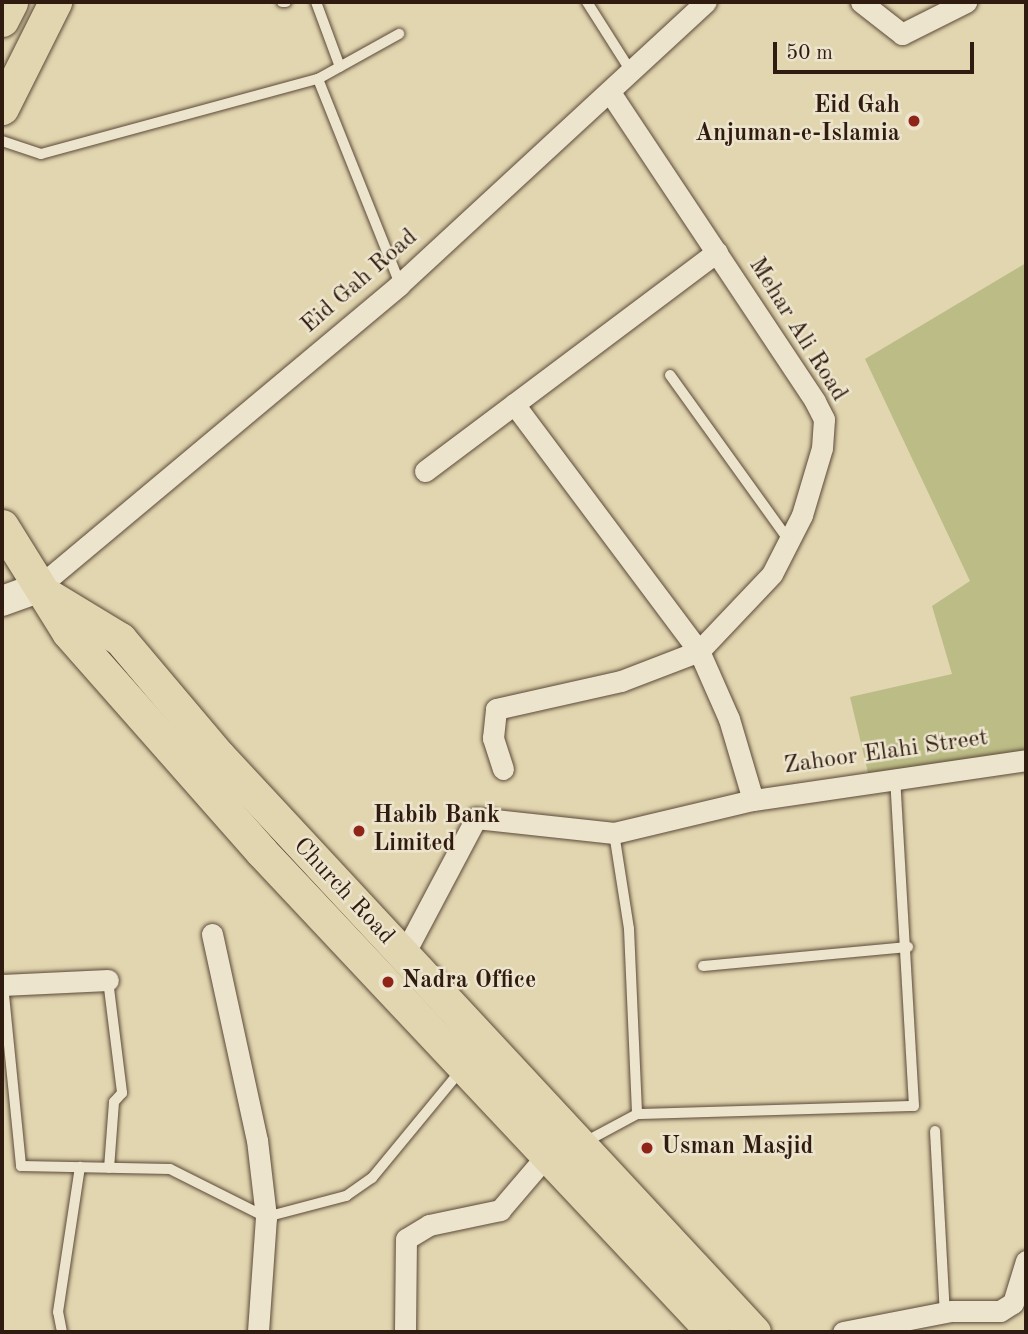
<!DOCTYPE html>
<html>
<head>
<meta charset="utf-8">
<style>
  body { margin:0 }
  #map { position:relative; width:1028px; height:1334px; overflow:hidden; background:#e2d6b0; font-family:"Old Standard TT",serif }
  div>[style] { position:absolute }
  .green>* { inset:0; background:#bcbc86 }
  .roads { filter:drop-shadow(0 0 2px #5c4a39) drop-shadow(0 0 2px #5c4a39) }
  .service>* { height:10px; margin:-5px; padding:0 5px; transform-origin:5px; border-radius:5px; background:#ece4cc }
  .minor>* { height:21px; margin:-10.5px; padding:0 10.5px; transform-origin:10.5px; border-radius:10.5px; background:#ece4cc }
  .secondary>* { height:30px; margin:-15px; padding:0 15px; transform-origin:15px; border-radius:15px; background:#ece4cc }
  .primary>* { height:33px; margin:-16.5px; padding:0 16.5px; transform-origin:16.5px; border-radius:16.5px; background:#e2d6b0 }
  .dots>* { width:19px; height:19px; translate:-50% -50%; box-sizing:border-box; border:4px solid #ece4cc; border-radius:50% }
  span { translate:-50% -50%; white-space:nowrap; text-align:center; line-height:1.15; -webkit-text-stroke:5px #ece4cc; paint-order:stroke }
  .poi-label { font-size:24px; color:#301b11; font-weight:700 }
  .right { translate:-100% -50%; text-align:right }
  .left { translate:0 -50%; text-align:left }
  .street-label { font-size:24px; color:#301b11 }
  .frame { position:absolute; inset:0; border:4px solid #301b11; pointer-events:none }
  .scale { position:absolute; left:773px; top:42px; width:201px; height:32px; box-sizing:border-box; border:4px solid #301b11; border-top:0; padding-left:9px; font-size:21px; line-height:24px; white-space:nowrap; color:#301b11; -webkit-text-stroke:5px #ece4cc; paint-order:stroke }
</style>
</head>
<body>
<div id="map">
  <div class="green">
    <div style="clip-path:polygon(1026px 263px,1026px 760px,870px 781px,850px 697px,952px 674px,932px 606px,970px 581px,865px 359px)"></div>
  </div>
  <div class="roads">
    <div class="service">
      <div style="left:282px;top:2px;width:4px"></div>
      <div style="left:316px;top:2px;width:69px;rotate:69.7deg"></div>
      <div style="left:587px;top:2px;width:84px;rotate:57.6deg"></div>
      <div style="left:318px;top:79px;width:221px;rotate:68.2deg"></div>
      <div style="left:2px;top:141px;width:41px;rotate:18.4deg"></div>
      <div style="left:41px;top:154px;width:287px;rotate:-15.2deg"></div>
      <div style="left:318px;top:79px;width:93px;rotate:-29.1deg"></div>
      <div style="left:670px;top:375px;width:206px;rotate:54.3deg"></div>
      <div style="left:614px;top:833px;width:97px;rotate:81.1deg"></div>
      <div style="left:629px;top:929px;width:185px;rotate:87.5deg"></div>
      <div style="left:703px;top:966px;width:206px;rotate:-5.3deg"></div>
      <div style="left:108px;top:980px;width:114px;rotate:82.9deg"></div>
      <div style="left:122px;top:1093px;width:12px;rotate:132deg"></div>
      <div style="left:114px;top:1102px;width:66px;rotate:94.3deg"></div>
      <div style="left:3px;top:985px;width:182px;rotate:84.3deg"></div>
      <div style="left:21px;top:1166px;width:149px;rotate:1.2deg"></div>
      <div style="left:170px;top:1169px;width:107px;rotate:26.6deg"></div>
      <div style="left:266px;top:1217px;width:83px;rotate:-14.7deg"></div>
      <div style="left:346px;top:1196px;width:32px;rotate:-35deg"></div>
      <div style="left:372px;top:1178px;width:140px;rotate:-50.5deg"></div>
      <div style="left:935px;top:1131px;width:182px;rotate:86.9deg"></div>
      <div style="left:585px;top:1142px;width:59px;rotate:-28.3deg"></div>
      <div style="left:637px;top:1114px;width:277px;rotate:-1.7deg"></div>
      <div style="left:914px;top:1106px;width:331px;rotate:-93.3deg"></div>
      <div style="left:62px;top:1332px;width:20px;rotate:-101deg"></div>
      <div style="left:58px;top:1312px;width:147px;rotate:-81.4deg"></div>
    </div>
    <div class="minor">
      <div style="left:861px;top:2px;width:52px;rotate:38deg"></div>
      <div style="left:902px;top:34px;width:72px;rotate:-26.6deg"></div>
      <div style="left:514px;top:404px;width:309px;rotate:53.2deg"></div>
      <div style="left:699px;top:651px;width:74px;rotate:66.2deg"></div>
      <div style="left:729px;top:719px;width:84px;rotate:73.5deg"></div>
      <div style="left:425px;top:471px;width:365px;rotate:-36.9deg"></div>
      <div style="left:37px;top:588px;width:473px;rotate:-39.9deg"></div>
      <div style="left:400px;top:284px;width:416px;rotate:-42.7deg"></div>
      <div style="left:503px;top:769px;width:33px;rotate:-108deg"></div>
      <div style="left:493px;top:738px;width:29px;rotate:-84deg"></div>
      <div style="left:496px;top:709px;width:128px;rotate:-12.6deg"></div>
      <div style="left:621px;top:681px;width:84px;rotate:-21deg"></div>
      <div style="left:699px;top:651px;width:106px;rotate:-46.5deg"></div>
      <div style="left:772px;top:574px;width:66px;rotate:-63deg"></div>
      <div style="left:802px;top:515px;width:70px;rotate:-73.4deg"></div>
      <div style="left:822px;top:448px;width:29px;rotate:-86deg"></div>
      <div style="left:824px;top:419px;width:20px;rotate:-117deg"></div>
      <div style="left:815px;top:401px;width:369px;rotate:-123.6deg"></div>
      <div style="left:212px;top:934px;width:211px;rotate:77.7deg"></div>
      <div style="left:257px;top:1140px;width:78px;rotate:83.3deg"></div>
      <div style="left:266px;top:1217px;width:115px;rotate:94deg"></div>
      <div style="left:403px;top:956px;width:156px;rotate:-62.1deg"></div>
      <div style="left:476px;top:818px;width:139px;rotate:6.2deg"></div>
      <div style="left:614px;top:833px;width:143px;rotate:-13.4deg"></div>
      <div style="left:753px;top:800px;width:276px;rotate:-8.3deg"></div>
      <div style="left:2px;top:985px;width:106px;rotate:-2.7deg"></div>
      <div style="left:405px;top:1332px;width:93px;rotate:-89.4deg"></div>
      <div style="left:406px;top:1239px;width:27px;rotate:-31deg"></div>
      <div style="left:429px;top:1225px;width:73px;rotate:-11.9deg"></div>
      <div style="left:500px;top:1210px;width:72px;rotate:-49.5deg"></div>
      <div style="left:843px;top:1332px;width:110px;rotate:-11deg"></div>
      <div style="left:951px;top:1311px;width:49px"></div>
      <div style="left:1000px;top:1311px;width:15px;rotate:-32deg"></div>
      <div style="left:1013px;top:1303px;width:44px;rotate:-72.8deg"></div>
    </div>
    <div class="secondary">
      <div style="left:2px;top:601px;width:37px;rotate:-20deg"></div>
    </div>
    <div class="primary">
      <div style="left:2px;top:20px;width:20px;rotate:-63deg"></div>
      <div style="left:2px;top:108px;width:119px;rotate:-63.4deg"></div>
      <div style="left:2px;top:526px;width:125px;rotate:58.1deg"></div>
      <div style="left:68px;top:632px;width:292px;rotate:48.6deg"></div>
      <div style="left:261px;top:851px;width:660px;rotate:46.78deg"></div>
      <div style="left:51px;top:597px;width:81px;rotate:31.3deg"></div>
      <div style="left:120px;top:639px;width:153px;rotate:49.8deg"></div>
      <div style="left:219px;top:756px;width:786px;rotate:47.11deg"></div>
    </div>
  </div>
  <div class="dots">
    <div style="left:914px;top:121px;background:#8f2418"></div>
    <div style="left:359px;top:831px;background:#8f2418"></div>
    <div style="left:388px;top:982px;background:#8f2418"></div>
    <div style="left:647px;top:1148px;background:#8f2418"></div>
  </div>
  <div class="poi-label">
    <span class="right" style="left:900px;top:121px">Eid Gah<br>Anjuman-e-Islamia</span>
    <span class="left" style="left:373px;top:831px">Habib Bank<br>Limited</span>
    <span class="left" style="left:402px;top:982px">Nadra Office</span>
    <span class="left" style="left:661px;top:1148px">Usman Masjid</span>
  </div>
  <div class="street-label">
    <span style="left:360px;top:282px;rotate:-41deg">Eid Gah Road</span>
    <span style="left:797px;top:330px;rotate:58deg">Mehar Ali Road</span>
    <span style="left:886px;top:753px;rotate:-8deg">Zahoor Elahi Street</span>
    <span style="left:343px;top:892px;rotate:47deg">Church Road</span>
  </div>
  <div class="frame"></div>
  <div class="scale">50 m</div>
</div>
</body>
</html>
